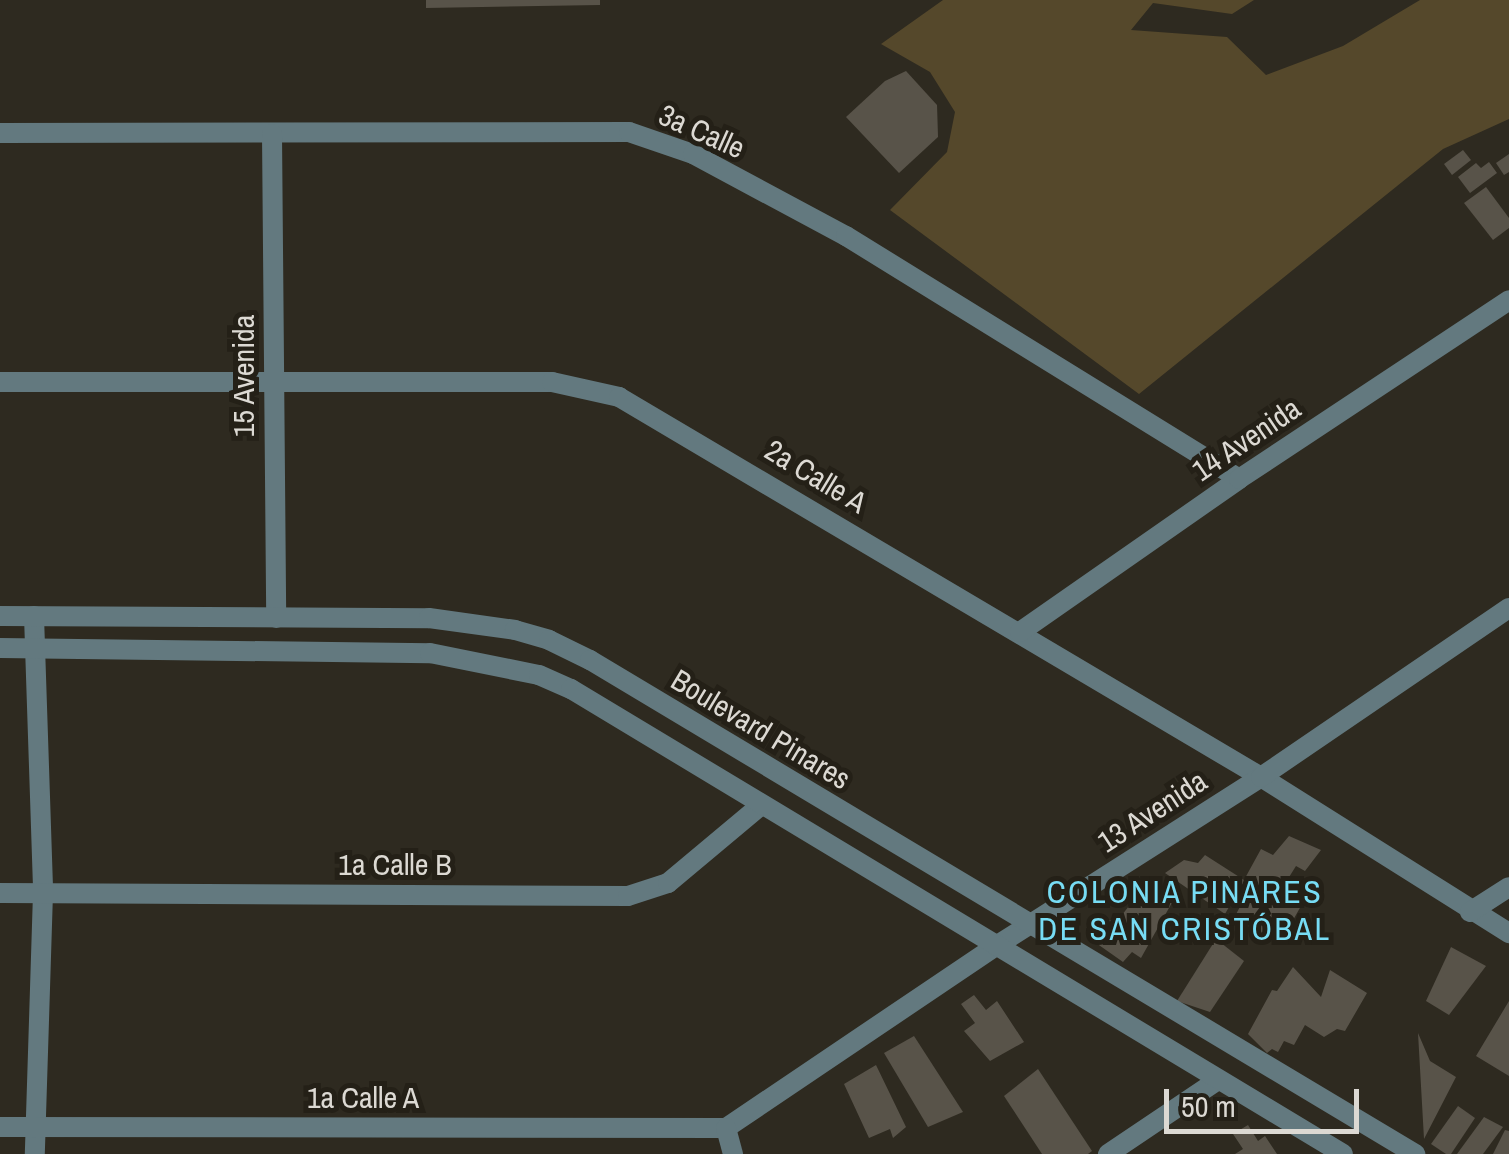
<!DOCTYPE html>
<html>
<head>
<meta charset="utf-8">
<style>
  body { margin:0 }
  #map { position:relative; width:1509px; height:1154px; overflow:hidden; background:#2e2a20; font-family:"Archivo Narrow",sans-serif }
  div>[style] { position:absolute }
  .green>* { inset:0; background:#55482b }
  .building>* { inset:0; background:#585349 }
  .minor>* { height:20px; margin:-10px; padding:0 10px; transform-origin:10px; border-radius:10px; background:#63797f }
  .tertiary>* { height:20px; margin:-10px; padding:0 10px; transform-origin:10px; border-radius:10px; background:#63797f }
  span { translate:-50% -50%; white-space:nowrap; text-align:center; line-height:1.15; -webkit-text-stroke:10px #242017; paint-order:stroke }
  .street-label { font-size:30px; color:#dcd9d3 }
  .neighbourhood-label { font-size:32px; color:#77dcf4; letter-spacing:2.5px }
  .scale { position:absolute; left:1164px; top:1089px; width:195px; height:45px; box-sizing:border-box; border:5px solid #dcd9d3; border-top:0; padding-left:12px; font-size:30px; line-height:35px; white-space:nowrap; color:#dcd9d3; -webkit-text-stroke:8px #242017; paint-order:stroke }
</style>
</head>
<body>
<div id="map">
  <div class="green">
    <div style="clip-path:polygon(943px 0,1254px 0,1232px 14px,1153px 3px,1131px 30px,1227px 37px,1266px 75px,1343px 46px,1420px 0,1509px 0,1509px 119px,1443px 149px,1139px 394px,890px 210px,947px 152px,955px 112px,930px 72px,881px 44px)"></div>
  </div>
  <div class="building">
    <div style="clip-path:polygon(426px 0,600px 0,600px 5px,426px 8px)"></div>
    <div style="clip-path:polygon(906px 71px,937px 105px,938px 137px,899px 173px,846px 117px,885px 81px)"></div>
    <div style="clip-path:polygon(1463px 150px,1471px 160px,1452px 175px,1444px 164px)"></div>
    <div style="clip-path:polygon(1509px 154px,1509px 172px,1504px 175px,1496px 163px)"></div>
    <div style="clip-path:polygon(1489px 162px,1497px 173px,1470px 193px,1458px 177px,1476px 163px,1481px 168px)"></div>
    <div style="clip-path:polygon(1486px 187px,1509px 218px,1509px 228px,1493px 240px,1464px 203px)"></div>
    <div style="clip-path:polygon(1289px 836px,1321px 850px,1305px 871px,1296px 866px,1281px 890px,1301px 906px,1279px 945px,1234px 918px,1251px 886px,1242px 884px,1225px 914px,1165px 873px,1184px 860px,1198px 863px,1205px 855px,1244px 880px,1261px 849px,1273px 855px)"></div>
    <div style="clip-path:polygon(1140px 892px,1166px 906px,1174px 899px,1141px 958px,1132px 952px,1123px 962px,1096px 943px,1103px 920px,1118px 920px)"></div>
    <div style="clip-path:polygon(1216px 939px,1244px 961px,1210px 1012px,1177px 1001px)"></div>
    <div style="clip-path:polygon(1451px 947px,1486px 966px,1449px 1015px,1426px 1001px)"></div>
    <div style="clip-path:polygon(1293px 967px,1321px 997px,1330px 970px,1367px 993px,1345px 1031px,1337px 1029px,1324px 1037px,1305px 1025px,1294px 1045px,1284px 1041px,1278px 1052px,1272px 1049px,1267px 1053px,1248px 1034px,1272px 990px,1277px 991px)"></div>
    <div style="clip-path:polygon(974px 995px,986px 1010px,997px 1001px,1024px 1042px,990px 1061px,964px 1031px,975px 1023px,961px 1004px)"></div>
    <div style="clip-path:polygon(1509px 1001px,1509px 1076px,1476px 1056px)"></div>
    <div style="clip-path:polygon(1418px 1033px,1430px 1061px,1456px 1077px,1424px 1139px)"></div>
    <div style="clip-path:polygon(914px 1036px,963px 1112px,928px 1127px,884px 1053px)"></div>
    <div style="clip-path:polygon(876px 1065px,906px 1127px,893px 1138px,890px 1129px,869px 1138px,844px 1084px)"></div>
    <div style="clip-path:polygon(1038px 1069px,1092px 1151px,1088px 1154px,1042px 1154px,1004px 1096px)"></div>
    <div style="clip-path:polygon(1458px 1106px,1475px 1118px,1451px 1154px,1446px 1154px,1431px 1144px)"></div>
    <div style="clip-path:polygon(1484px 1117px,1503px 1127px,1483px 1154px,1457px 1154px)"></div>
    <div style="clip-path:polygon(1248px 1125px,1258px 1141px,1265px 1136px,1277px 1154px,1235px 1154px,1243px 1149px,1233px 1134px)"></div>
    <div style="clip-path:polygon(1505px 1130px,1509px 1131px,1509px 1154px,1493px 1154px)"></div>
  </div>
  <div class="minor">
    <div style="left:0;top:133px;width:629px;rotate:-0.09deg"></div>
    <div style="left:629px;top:132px;width:68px;rotate:19deg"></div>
    <div style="left:693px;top:154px;width:174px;rotate:28.2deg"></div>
    <div style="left:846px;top:236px;width:462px;rotate:31.7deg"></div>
    <div style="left:272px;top:134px;width:484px;rotate:89.5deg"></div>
    <div style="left:0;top:382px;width:552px"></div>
    <div style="left:552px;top:382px;width:69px;rotate:12.6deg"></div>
    <div style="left:619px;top:397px;width:746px;rotate:30.62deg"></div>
    <div style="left:1261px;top:777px;width:293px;rotate:32.2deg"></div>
    <div style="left:34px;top:616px;width:277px;rotate:88.1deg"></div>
    <div style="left:43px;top:893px;width:261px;rotate:91.8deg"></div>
    <div style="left:1020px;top:632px;width:267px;rotate:-34.9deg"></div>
    <div style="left:1239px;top:479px;width:324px;rotate:-33.5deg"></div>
    <div style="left:0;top:893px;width:628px;rotate:0.27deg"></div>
    <div style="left:628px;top:896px;width:42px;rotate:-18deg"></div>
    <div style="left:668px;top:883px;width:120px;rotate:-39.9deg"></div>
    <div style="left:1470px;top:912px;width:46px;rotate:-32.7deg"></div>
    <div style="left:0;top:1127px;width:726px;rotate:0.08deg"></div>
    <div style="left:726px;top:1128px;width:326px;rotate:-34deg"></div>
    <div style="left:996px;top:946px;width:314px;rotate:-32.5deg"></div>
    <div style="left:1261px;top:777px;width:300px;rotate:-34.3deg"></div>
    <div style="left:726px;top:1128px;width:27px;rotate:75deg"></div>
    <div style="left:1108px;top:1154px;width:133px;rotate:-33.9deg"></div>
  </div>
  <div class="tertiary">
    <div style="left:0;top:616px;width:429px;rotate:0.3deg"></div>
    <div style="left:429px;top:618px;width:87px;rotate:7.9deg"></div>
    <div style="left:515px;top:630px;width:35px;rotate:16deg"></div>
    <div style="left:549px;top:640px;width:46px;rotate:26deg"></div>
    <div style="left:590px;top:660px;width:962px;rotate:30.91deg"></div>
    <div style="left:0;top:648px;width:430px;rotate:0.7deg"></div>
    <div style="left:430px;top:653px;width:111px;rotate:11.4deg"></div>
    <div style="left:539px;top:675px;width:35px;rotate:24deg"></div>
    <div style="left:571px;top:689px;width:901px;rotate:31.06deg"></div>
  </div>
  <div class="street-label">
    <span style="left:702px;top:131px;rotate:24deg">3a Calle</span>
    <span style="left:243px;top:376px;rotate:-90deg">15 Avenida</span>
    <span style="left:1246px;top:439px;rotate:-34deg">14 Avenida</span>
    <span style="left:816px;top:476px;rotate:31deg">2a Calle A</span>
    <span style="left:761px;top:729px;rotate:31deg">Boulevard Pinares</span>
    <span style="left:1152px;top:811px;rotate:-33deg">13 Avenida</span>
    <span style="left:395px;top:864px">1a Calle B</span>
    <span style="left:363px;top:1097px">1a Calle A</span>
  </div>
  <div class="neighbourhood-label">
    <span style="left:1185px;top:911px">COLONIA PINARES<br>DE SAN CRISTÓBAL</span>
  </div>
  <div class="scale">50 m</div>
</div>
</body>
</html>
